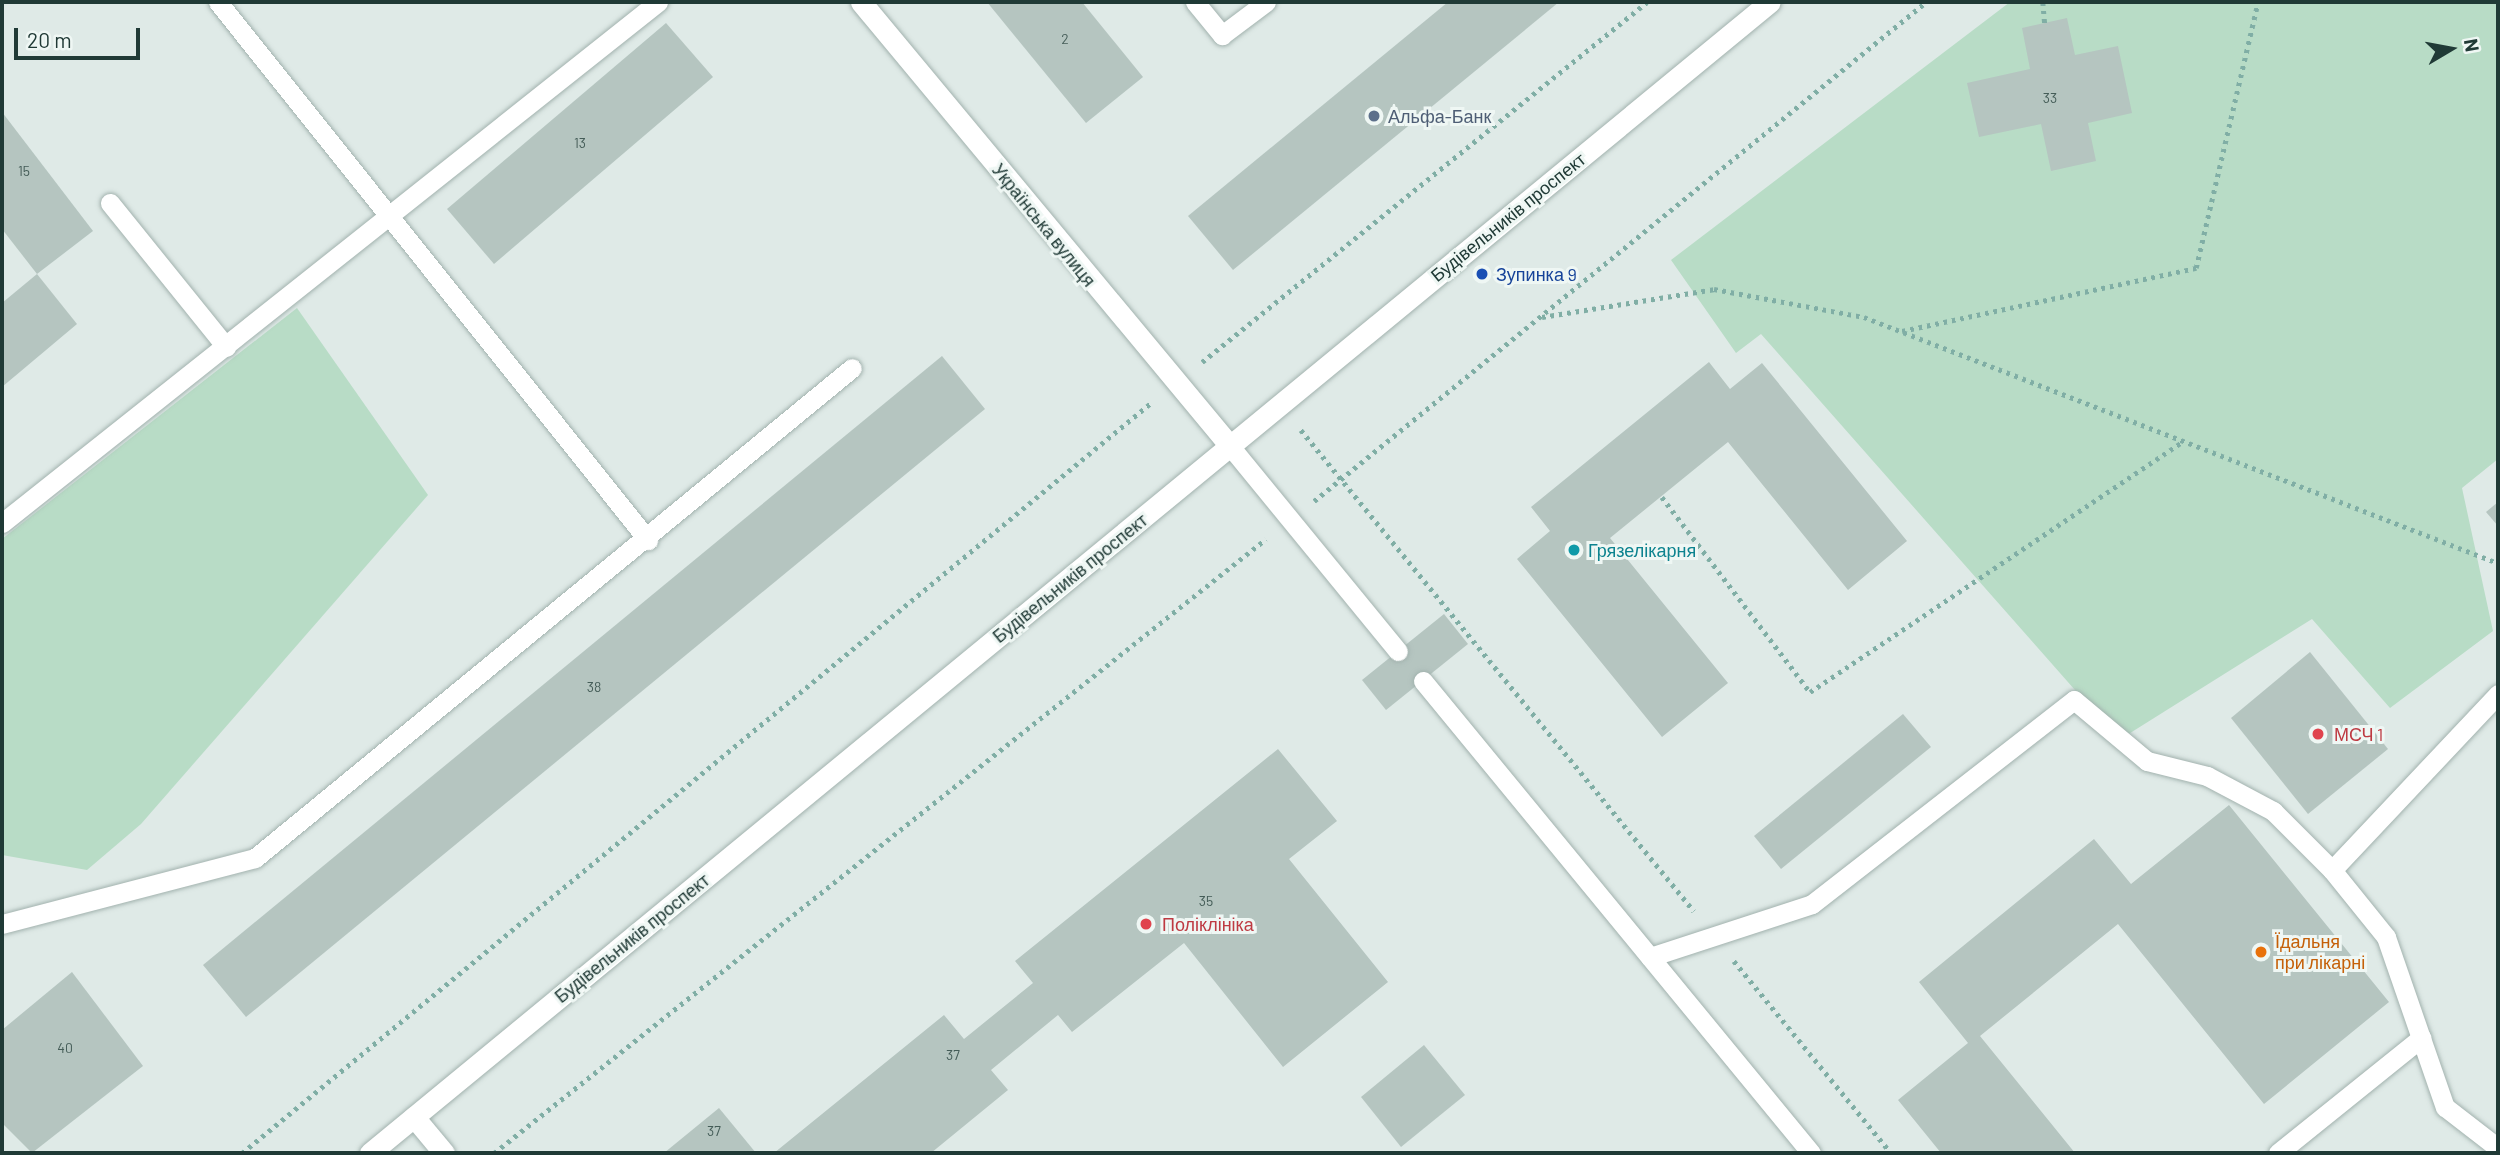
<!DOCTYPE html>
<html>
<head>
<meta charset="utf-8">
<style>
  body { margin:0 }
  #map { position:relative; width:2500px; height:1155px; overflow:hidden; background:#dfeae7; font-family:Barlow,sans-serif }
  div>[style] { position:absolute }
  .green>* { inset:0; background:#b8dcc6 }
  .building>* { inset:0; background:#b5c5c0 }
  .path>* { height:4.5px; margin-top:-2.25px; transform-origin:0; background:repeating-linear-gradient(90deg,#80aea5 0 3.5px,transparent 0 8.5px) }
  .roads { filter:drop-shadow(0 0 2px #a2b2ae) drop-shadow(0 0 2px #a2b2ae) }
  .service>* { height:19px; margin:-9.5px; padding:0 9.5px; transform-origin:9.5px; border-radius:9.5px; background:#fff }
  .minor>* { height:21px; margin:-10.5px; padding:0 10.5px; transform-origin:10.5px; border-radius:10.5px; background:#fff }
  .tertiary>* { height:21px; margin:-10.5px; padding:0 10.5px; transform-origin:10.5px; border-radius:10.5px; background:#fff }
  .dots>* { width:19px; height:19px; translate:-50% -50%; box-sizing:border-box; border:4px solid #eff7f4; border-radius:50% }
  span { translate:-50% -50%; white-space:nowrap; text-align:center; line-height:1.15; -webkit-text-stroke:6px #eff7f4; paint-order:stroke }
  .number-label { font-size:14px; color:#455d58 }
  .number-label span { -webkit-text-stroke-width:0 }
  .service-label { font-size:18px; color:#4e5e75 }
  .left { translate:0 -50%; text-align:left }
  .street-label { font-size:18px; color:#203a36 }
  .transit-label { font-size:18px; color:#164399 }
  .culture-label { font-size:18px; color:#0d838f }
  .health-label { font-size:18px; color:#be3a42 }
  .food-label { font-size:18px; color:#c56008 }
  .frame { position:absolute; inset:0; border:4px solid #203a36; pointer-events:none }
  .north { position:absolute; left:2416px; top:14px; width:70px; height:70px; -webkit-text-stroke:5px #eff7f4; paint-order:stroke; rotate:80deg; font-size:19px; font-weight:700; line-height:28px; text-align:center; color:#203a36 }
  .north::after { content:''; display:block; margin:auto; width:24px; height:32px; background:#203a36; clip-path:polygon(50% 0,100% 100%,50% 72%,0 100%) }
  .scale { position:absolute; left:14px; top:28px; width:126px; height:32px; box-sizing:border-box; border:4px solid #203a36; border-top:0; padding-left:9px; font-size:21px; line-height:24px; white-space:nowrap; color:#203a36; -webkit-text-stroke:5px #eff7f4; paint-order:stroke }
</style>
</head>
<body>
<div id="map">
  <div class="green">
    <div style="clip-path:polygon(2010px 2px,2498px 2px,2498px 459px,2462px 488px,2493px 631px,2390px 708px,2312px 619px,2119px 740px,1761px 334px,1736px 353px,1671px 260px)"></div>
    <div style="clip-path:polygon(297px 308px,428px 495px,141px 824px,87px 870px,2px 855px,2px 539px)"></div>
  </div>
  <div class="building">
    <div style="clip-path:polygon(987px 2px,1082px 2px,1143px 77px,1086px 123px)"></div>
    <div style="clip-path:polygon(1448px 2px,1559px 2px,1233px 270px,1188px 216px)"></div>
    <div style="clip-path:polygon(2067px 18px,2075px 55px,2118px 46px,2132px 113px,2088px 123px,2096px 161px,2051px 171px,2041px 124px,1979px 137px,1967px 83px,2030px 69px,2022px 28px)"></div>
    <div style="clip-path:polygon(666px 23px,713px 77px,494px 264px,447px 209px)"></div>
    <div style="clip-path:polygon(2px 112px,93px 231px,37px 274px,2px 229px)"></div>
    <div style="clip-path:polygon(37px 274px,77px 324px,2px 387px,2px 303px)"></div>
    <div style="clip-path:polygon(942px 356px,985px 409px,246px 1017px,203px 965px)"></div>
    <div style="clip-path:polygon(1709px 362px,1730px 389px,1762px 363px,1907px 541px,1848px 590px,1728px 442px,1610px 538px,1728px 683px,1662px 737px,1517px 559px,1550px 531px,1531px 507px)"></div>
    <div style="clip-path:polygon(2498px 502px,2498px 526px,2486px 512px)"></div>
    <div style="clip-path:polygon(1444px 614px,1468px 644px,1386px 710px,1362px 680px)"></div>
    <div style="clip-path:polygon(2310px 652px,2388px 749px,2308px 814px,2231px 718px)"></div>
    <div style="clip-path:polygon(1903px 714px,1931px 747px,1781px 869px,1754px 836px)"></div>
    <div style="clip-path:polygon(1278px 749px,1337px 821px,1289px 859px,1388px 982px,1283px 1067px,1184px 943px,1072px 1032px,1058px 1015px,991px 1070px,1008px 1090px,931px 1153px,774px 1153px,944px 1015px,964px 1039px,1033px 983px,1015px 961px)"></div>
    <div style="clip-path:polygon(2229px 805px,2389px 1002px,2264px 1104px,2118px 924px,1980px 1036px,2075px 1153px,1941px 1153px,1898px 1100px,1968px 1043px,1919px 982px,2094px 839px,2131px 884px)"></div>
    <div style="clip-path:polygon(72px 972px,143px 1066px,32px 1153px,2px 1123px,2px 1030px)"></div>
    <div style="clip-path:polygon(1424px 1045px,1465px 1095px,1401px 1147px,1361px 1097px)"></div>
    <div style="clip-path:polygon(719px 1108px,756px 1153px,664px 1153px)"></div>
  </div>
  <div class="path">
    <div style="left:2043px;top:2px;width:21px;rotate:85deg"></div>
    <div style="left:1542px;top:317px;width:174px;rotate:-9.2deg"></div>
    <div style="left:1714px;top:289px;width:153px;rotate:10.6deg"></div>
    <div style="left:1864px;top:317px;width:680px;rotate:21.21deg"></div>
    <div style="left:1902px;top:331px;width:301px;rotate:-12.1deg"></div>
    <div style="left:2196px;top:268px;width:273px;rotate:-76.9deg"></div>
    <div style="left:1202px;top:362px;width:572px;rotate:-38.97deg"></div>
    <div style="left:1301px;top:430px;width:621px;rotate:50.75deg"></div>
    <div style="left:1662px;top:497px;width:245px;rotate:52.8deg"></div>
    <div style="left:1810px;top:692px;width:450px;rotate:-33.9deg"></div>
    <div style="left:1314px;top:501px;width:790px;rotate:-39.19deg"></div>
    <div style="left:1734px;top:961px;width:248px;rotate:50.7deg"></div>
    <div style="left:242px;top:1153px;width:1178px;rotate:-39.53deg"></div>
    <div style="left:494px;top:1153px;width:986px;rotate:-38.5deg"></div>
  </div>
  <div class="roads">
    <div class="service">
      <div style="left:218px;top:2px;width:689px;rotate:51.37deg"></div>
      <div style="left:1195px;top:2px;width:43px;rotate:50.7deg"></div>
      <div style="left:1222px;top:35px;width:55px;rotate:-36.9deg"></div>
      <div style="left:110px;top:203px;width:185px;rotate:51.1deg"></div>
      <div style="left:1230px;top:446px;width:265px;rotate:50.7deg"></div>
      <div style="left:2px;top:523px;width:838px;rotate:-38.46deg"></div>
      <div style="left:1423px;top:681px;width:611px;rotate:50.58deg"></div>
      <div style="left:2498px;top:694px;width:242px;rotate:133.3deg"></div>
      <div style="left:2332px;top:870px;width:86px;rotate:51.1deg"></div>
      <div style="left:2386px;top:937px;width:180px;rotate:70.9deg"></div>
      <div style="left:2445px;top:1107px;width:67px;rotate:37.7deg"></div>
      <div style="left:2px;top:924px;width:261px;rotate:-14.6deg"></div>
      <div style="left:255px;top:858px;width:772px;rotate:-39.38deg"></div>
      <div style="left:1650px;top:957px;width:170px;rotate:-18.1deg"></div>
      <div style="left:1812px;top:904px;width:332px;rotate:-37.9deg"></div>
      <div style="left:2074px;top:700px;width:95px;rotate:39.9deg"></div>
      <div style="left:2147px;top:761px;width:62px;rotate:14deg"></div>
      <div style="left:2207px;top:776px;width:75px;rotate:27.9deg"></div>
      <div style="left:2273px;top:811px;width:83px;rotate:45deg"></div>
      <div style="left:2278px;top:1153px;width:184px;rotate:-38.8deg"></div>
    </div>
    <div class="minor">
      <div style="left:414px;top:1117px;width:47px;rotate:50.2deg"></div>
    </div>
    <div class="tertiary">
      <div style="left:861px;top:2px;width:577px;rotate:50.27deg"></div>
      <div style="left:370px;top:1153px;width:1812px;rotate:-39.43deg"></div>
    </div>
  </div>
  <div class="dots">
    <div style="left:1374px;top:116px;background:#5c6f8a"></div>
    <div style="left:1482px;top:274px;background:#1a4fb4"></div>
    <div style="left:1574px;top:550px;background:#0f9aa8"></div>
    <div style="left:2318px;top:734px;background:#e0444e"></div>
    <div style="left:1146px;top:924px;background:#e0444e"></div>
    <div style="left:2261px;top:952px;background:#e8710a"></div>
  </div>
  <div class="number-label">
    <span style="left:1065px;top:39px">2</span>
    <span style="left:2050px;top:98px">33</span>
    <span style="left:580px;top:143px">13</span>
    <span style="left:24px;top:171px">15</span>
    <span style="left:594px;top:687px">38</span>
    <span style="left:1206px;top:901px">35</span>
    <span style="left:65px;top:1048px">40</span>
    <span style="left:953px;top:1055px">37</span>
    <span style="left:714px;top:1131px">37</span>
  </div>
  <div class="service-label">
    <span class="left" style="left:1388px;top:116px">Альфа-Банк</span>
  </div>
  <div class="street-label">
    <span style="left:1508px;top:217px;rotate:-39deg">Будівельників проспект</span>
    <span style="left:1044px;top:225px;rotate:51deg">Українська вулиця</span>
    <span style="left:1070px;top:578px;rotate:-39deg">Будівельників проспект</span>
    <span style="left:632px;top:938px;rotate:-39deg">Будівельників проспект</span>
  </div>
  <div class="transit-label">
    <span class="left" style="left:1496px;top:274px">Зупинка 9</span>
  </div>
  <div class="culture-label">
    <span class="left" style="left:1588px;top:550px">Грязелікарня</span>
  </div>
  <div class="health-label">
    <span class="left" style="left:2334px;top:734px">МСЧ 1</span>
    <span class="left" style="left:1162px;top:924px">Поліклініка</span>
  </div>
  <div class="food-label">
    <span class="left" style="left:2275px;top:952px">Їдальня<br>при лікарні</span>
  </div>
  <div class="frame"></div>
  <div class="north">N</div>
  <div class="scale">20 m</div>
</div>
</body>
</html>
